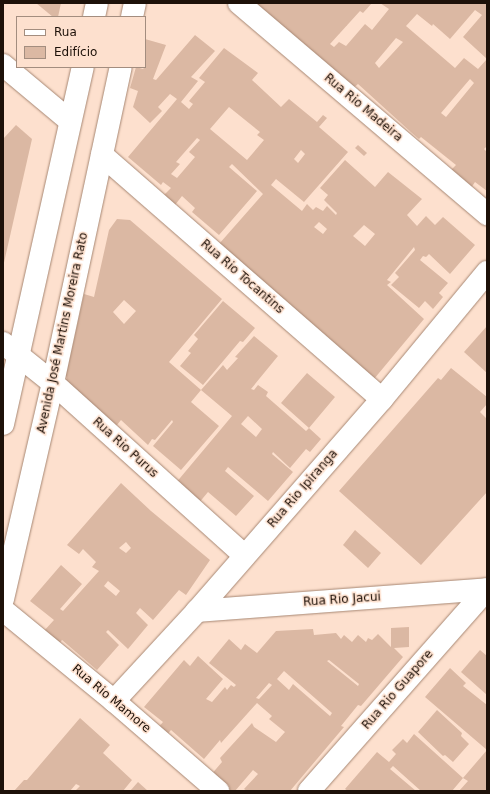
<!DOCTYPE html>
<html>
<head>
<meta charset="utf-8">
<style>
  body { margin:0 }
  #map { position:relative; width:490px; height:794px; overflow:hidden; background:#fde0ce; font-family:"DejaVu Sans",sans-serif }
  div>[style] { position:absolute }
  .building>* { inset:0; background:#dbb8a3 }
  .roads { filter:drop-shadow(0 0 1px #a78773) drop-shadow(0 0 1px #a78773) }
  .minor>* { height:22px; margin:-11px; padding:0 11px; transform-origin:11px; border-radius:11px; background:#fff }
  span { translate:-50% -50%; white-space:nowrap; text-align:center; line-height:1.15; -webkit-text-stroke:3px #fde0ce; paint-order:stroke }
  .street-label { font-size:12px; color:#1d1109 }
  .frame { position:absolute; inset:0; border:4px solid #1d1109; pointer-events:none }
  .legend { position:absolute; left:16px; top:16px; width:130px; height:52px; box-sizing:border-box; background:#fde0ce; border:1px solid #a38d7f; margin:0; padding:5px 7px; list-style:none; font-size:12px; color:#1d1109 }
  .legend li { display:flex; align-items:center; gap:8px; height:20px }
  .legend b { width:20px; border:1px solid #a38d7f }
</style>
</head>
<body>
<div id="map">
  <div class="building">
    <div style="clip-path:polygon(36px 3px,61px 3px,58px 17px,53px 17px)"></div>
    <div style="clip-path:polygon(evenodd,253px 3px,372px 3px,363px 13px,360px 11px,330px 44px,334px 47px,339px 42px,346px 46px,365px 24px,372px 30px,389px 9px,380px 3px,487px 3px,487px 59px,463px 37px,482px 15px,475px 10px,450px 39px,433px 24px,432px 26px,417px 14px,406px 26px,455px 68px,464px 58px,478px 69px,487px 59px,487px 146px,484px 149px,487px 152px,487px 191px,475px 182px,471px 188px,449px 172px,456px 165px,421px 137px,419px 139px,412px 133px,358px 84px,351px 90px,253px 3px,396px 38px,403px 42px,379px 68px,375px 63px,396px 38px,253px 3px,470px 79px,474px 83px,446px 117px,441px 113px,470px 79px)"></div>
    <div style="clip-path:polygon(evenodd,195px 35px,215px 51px,191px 77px,198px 81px,181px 102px,189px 109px,193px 104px,189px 101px,205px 82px,199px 78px,224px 48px,258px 73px,252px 80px,281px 107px,289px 99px,317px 122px,323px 115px,327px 118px,319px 127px,348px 152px,304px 202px,276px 179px,271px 185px,302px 211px,307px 204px,313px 210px,316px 207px,323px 211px,327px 206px,336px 215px,337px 213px,324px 200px,328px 195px,320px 188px,345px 160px,375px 187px,388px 172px,422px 199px,407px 215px,417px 226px,426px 216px,435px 225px,443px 217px,475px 245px,450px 274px,429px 254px,426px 257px,423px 256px,420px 260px,448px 283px,439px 293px,443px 297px,433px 309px,425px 301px,419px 308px,391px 285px,399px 277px,395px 273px,415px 250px,414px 247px,387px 280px,391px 282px,387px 285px,424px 319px,374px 379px,219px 244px,263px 194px,232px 164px,229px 167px,257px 191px,219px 235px,192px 212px,195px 208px,182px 196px,175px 205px,163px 196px,171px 188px,163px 182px,161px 185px,128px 157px,177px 99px,170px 94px,158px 107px,162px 111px,150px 123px,133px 107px,138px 91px,130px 88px,136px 67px,143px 69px,145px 67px,145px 39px,166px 45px,153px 79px,156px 80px,195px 35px,229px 107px,260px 132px,257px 135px,264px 140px,247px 160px,210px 129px,229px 107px,195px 35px,197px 138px,200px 140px,189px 152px,195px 157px,177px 178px,171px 174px,180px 164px,176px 162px,197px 138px,195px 35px,301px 150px,305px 154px,298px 163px,294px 159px,301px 150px,195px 35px,319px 222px,327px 229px,323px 234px,314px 227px,319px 222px,195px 35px,364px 225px,375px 234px,365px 246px,353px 236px,364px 225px)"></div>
    <div style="clip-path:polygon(16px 125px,32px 139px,3px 267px,3px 139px)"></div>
    <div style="clip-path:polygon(358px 145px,367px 153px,364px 156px,355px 148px)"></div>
    <div style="clip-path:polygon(evenodd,117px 219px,130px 220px,222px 299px,169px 362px,201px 390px,191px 402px,219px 426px,181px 470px,153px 446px,173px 422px,172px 420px,155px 440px,152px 439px,148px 445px,121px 420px,113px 430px,65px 380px,67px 379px,65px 372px,67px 371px,84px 294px,94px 297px,109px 230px,117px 219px,124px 300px,136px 311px,124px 324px,113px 312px,124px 300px)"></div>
    <div style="clip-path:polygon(223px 301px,255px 328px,243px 342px,240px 341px,203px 385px,180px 366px,191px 353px,188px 351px,198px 339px,194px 335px)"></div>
    <div style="clip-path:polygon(487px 326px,487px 373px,464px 352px)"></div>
    <div style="clip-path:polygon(evenodd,254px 336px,278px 356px,251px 389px,254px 390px,258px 385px,268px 392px,266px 396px,306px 431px,309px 428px,281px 403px,307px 373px,335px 397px,309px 428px,321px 439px,310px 452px,306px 449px,290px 468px,273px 452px,272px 454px,293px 472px,268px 501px,228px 467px,225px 471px,254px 496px,236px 516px,208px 492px,198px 504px,175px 484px,232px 416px,201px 390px,223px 365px,227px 370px,238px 358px,235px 357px,254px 336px,248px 416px,262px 429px,256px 437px,241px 424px,248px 416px)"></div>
    <div style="clip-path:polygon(451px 368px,487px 397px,487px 404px,480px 412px,487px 419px,487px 492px,421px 565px,339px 491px,438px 378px,441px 380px)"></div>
    <div style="clip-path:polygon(evenodd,121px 483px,151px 511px,210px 560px,186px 595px,179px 590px,153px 620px,140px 608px,136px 613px,148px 625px,128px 649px,108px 630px,106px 632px,119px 645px,97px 670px,62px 640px,58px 645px,42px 633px,54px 620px,30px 601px,61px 565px,82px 584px,60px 609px,63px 611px,99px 571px,92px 567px,96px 562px,83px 549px,79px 554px,67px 545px,121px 483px,126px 542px,131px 548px,126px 553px,119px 548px,126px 542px,121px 483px,108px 581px,120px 591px,116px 596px,104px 586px,108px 581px)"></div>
    <div style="clip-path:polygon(355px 530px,381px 553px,368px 568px,343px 545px)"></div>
    <div style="clip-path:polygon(evenodd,409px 627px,409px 647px,394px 648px,403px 657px,361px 706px,358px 705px,341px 726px,344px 727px,290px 791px,247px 791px,244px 789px,258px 774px,253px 770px,235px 791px,230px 791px,210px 776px,222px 762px,220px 758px,252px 723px,254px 727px,276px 742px,285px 732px,269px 719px,272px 716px,257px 703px,221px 743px,220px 740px,204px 759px,171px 730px,165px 737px,157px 729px,163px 722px,144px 707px,184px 660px,190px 666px,198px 656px,223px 679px,206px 699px,212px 702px,225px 687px,227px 690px,231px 685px,234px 687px,236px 685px,209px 663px,229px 639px,241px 650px,245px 644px,257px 653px,276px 631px,313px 629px,314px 635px,336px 633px,341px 639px,344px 635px,352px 642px,358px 635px,366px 642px,368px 638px,372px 640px,378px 634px,391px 647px,391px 628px,409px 627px,329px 660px,359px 684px,358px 686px,327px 661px,329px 660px,409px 627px,284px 671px,332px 713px,330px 716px,293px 684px,289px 690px,277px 679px,284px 671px,409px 627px,269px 683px,272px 685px,259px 699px,256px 698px,269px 683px)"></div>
    <div style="clip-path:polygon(480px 650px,487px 656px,487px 695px,461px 672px)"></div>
    <div style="clip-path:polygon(450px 668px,466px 683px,463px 686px,487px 705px,487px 791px,459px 791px,468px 781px,463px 778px,452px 791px,421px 791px,393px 766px,390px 769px,416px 791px,348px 791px,345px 789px,377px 752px,389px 762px,396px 754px,392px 750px,403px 739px,407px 743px,414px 734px,463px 778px,487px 750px,425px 697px)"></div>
    <div style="clip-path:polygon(437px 710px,462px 733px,461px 736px,469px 744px,453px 762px,445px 755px,443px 756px,418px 732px)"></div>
    <div style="clip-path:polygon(80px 718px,110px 745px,103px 753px,132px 780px,123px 791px,75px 791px,80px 786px,76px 784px,70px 791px,14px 791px,24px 780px,27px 780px)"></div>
    <div style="clip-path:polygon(138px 782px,148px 791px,130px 791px)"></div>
  </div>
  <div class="roads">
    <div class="minor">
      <div style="left:239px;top:3px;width:326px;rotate:40.4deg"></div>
      <div style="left:94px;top:17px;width:14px;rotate:-78deg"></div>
      <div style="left:132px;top:17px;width:14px;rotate:-78deg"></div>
      <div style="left:3px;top:65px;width:87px;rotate:39.9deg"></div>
      <div style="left:102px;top:155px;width:371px;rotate:41.1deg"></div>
      <div style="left:3px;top:343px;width:64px;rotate:38.7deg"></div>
      <div style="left:53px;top:383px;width:257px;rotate:42deg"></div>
      <div style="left:3px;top:424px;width:366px;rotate:-77.4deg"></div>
      <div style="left:3px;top:599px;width:222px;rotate:-77deg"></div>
      <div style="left:53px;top:383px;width:323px;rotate:-77.9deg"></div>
      <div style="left:3px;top:610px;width:144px;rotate:39.3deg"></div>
      <div style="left:114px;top:701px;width:138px;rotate:40.9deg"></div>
      <div style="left:197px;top:611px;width:291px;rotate:-4.3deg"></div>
      <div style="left:114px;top:701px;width:122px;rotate:-47.3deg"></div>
      <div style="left:197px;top:611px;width:281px;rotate:-48.9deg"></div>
      <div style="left:382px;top:399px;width:165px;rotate:-50.4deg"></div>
      <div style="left:309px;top:791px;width:269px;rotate:-48.6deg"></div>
    </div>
  </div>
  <div class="street-label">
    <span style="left:363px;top:108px;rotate:40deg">Rua Rio Madeira</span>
    <span style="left:242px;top:277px;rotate:41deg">Rua Rio Tocantins</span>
    <span style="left:63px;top:333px;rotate:-78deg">Avenida José Martins Moreira Rato</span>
    <span style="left:125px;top:448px;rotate:42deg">Rua Rio Purus</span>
    <span style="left:303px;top:489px;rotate:-49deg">Rua Rio Ipiranga</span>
    <span style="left:342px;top:600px;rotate:-4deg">Rua Rio Jacui</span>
    <span style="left:398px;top:690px;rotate:-49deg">Rua Rio Guapore</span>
    <span style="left:111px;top:699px;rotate:40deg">Rua Rio Mamore</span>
  </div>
  <div class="frame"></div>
  <ul class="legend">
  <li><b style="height:5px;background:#fff"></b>Rua</li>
  <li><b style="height:11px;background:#dbb8a3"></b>Edifício</li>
  </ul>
</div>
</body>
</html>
